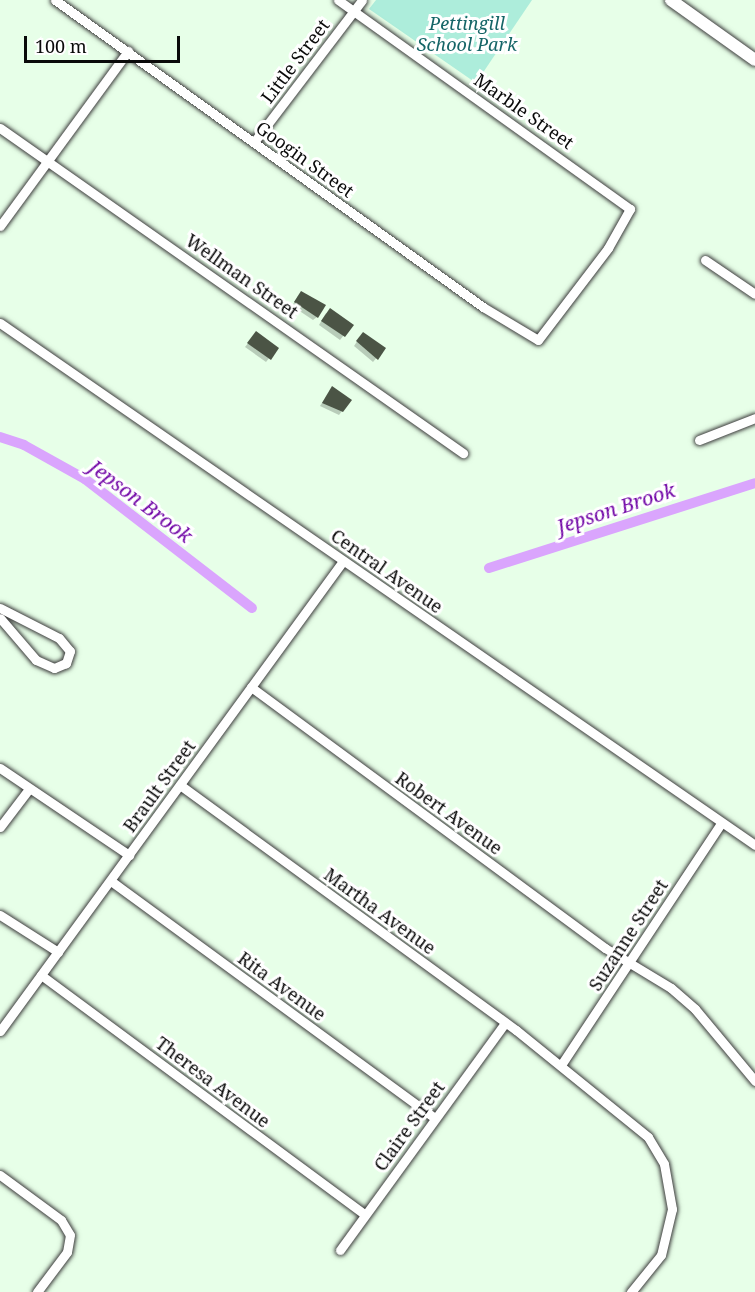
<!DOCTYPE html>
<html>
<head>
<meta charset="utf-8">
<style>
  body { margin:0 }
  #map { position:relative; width:755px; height:1292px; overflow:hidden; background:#e7ffe8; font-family:"Noto Serif",serif }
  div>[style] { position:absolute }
  .green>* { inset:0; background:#adeddb }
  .shadow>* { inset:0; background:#0003 }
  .canal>* { height:10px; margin:-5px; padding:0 5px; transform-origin:5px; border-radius:5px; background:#daa5fd }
  .building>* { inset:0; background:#4b5445 }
  .roads { filter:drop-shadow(0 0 2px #3d3d3d) drop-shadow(0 0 2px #3d3d3d) }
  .minor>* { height:9px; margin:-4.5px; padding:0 4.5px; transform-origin:4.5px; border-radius:4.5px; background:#fff }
  .tertiary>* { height:12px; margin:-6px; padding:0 6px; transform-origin:6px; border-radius:6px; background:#fff }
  span { translate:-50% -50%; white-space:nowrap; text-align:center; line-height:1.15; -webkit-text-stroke:6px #fff; paint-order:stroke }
  .park-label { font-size:18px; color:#156567; font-style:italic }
  .street-label { font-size:18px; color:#0a0a0a }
  .water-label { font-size:20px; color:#7208a7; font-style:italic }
  .scale { position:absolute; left:24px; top:36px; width:156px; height:27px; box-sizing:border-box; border:3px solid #0a0a0a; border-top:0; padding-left:8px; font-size:18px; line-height:21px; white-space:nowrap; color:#0a0a0a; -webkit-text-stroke:4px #fff; paint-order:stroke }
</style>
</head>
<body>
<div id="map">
  <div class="green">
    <div style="clip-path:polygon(376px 0,532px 0,476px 83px,369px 9px)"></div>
  </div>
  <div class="shadow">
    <div style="clip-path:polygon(298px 296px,317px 317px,313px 320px,292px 306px)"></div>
    <div style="clip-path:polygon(326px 313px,352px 325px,340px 340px,319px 325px)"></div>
    <div style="clip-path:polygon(253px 337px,277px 348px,266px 362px,245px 347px)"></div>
    <div style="clip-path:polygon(360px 337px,384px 349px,373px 362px,354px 346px)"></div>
    <div style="clip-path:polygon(329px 392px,342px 411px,339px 415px,320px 406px)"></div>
  </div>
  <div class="canal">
    <div style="left:0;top:437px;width:25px;rotate:18deg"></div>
    <div style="left:24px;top:445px;width:70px;rotate:29.1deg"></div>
    <div style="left:85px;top:479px;width:211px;rotate:37.7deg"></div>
    <div style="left:489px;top:568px;width:279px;rotate:-17.7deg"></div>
  </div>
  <div class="building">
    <div style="clip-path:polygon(301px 291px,326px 305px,318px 318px,294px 302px)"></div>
    <div style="clip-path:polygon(330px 308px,354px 325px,345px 337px,321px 321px)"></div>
    <div style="clip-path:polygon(256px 331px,279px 348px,271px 360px,247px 343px)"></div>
    <div style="clip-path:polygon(363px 332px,386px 348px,378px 360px,356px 341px)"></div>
    <div style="clip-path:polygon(332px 386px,352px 400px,343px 412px,322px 403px)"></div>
  </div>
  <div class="roads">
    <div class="minor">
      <div style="left:55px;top:0;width:527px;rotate:35.65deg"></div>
      <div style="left:483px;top:307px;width:64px;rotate:31deg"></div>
      <div style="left:538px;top:340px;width:116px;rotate:-52.7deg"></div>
      <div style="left:608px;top:248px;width:45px;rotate:-60.6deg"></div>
      <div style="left:630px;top:209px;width:359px;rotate:-144.4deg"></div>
      <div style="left:0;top:128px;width:566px;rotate:35.07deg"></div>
      <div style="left:254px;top:142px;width:178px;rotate:-52.7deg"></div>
      <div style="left:0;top:226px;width:217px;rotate:-53.8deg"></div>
      <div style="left:705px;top:260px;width:60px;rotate:34.2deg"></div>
      <div style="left:0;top:323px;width:918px;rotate:34.66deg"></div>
      <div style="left:699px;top:440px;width:60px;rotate:-21.4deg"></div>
      <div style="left:0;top:608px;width:66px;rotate:27deg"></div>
      <div style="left:59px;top:638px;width:17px;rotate:50deg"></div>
      <div style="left:70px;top:651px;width:13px;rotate:108deg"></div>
      <div style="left:66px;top:663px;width:13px;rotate:157deg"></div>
      <div style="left:54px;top:668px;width:20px;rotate:-156deg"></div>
      <div style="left:36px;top:660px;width:55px;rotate:-130.6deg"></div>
      <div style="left:251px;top:687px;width:440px;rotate:36.4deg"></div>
      <div style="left:605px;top:948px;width:77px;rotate:31.2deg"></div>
      <div style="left:671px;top:988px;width:32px;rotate:41deg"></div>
      <div style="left:695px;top:1009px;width:94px;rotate:50.2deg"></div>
      <div style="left:0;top:768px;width:156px;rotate:34deg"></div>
      <div style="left:180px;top:785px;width:416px;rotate:36.1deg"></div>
      <div style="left:516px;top:1030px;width:170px;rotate:39deg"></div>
      <div style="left:648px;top:1137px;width:31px;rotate:59deg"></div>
      <div style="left:664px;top:1164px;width:46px;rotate:79.9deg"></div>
      <div style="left:672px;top:1209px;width:47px;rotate:103.4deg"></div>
      <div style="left:661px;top:1255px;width:48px;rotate:129deg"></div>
      <div style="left:0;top:827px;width:48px;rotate:-52.7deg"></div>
      <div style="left:111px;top:881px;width:401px;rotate:36.2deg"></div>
      <div style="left:0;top:915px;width:69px;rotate:32.5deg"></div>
      <div style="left:41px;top:975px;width:403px;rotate:36.5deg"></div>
      <div style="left:0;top:1031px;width:582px;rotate:-53.88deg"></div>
      <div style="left:561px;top:1065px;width:290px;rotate:-56.5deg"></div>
      <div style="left:0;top:1175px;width:76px;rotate:36.4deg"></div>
      <div style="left:61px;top:1220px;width:17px;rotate:59deg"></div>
      <div style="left:70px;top:1235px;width:17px;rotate:100deg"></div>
      <div style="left:67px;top:1252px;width:50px;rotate:126.9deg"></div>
      <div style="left:340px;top:1250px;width:281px;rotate:-54deg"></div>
    </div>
    <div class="tertiary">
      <div style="left:671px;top:0;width:103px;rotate:35.5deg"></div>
    </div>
  </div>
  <div class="park-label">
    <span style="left:467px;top:34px">Pettingill<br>School Park</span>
  </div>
  <div class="street-label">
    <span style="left:295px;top:61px;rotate:-53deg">Little Street</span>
    <span style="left:524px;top:111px;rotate:35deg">Marble Street</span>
    <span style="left:305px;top:159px;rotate:36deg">Googin Street</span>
    <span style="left:242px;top:276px;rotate:35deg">Wellman Street</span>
    <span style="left:387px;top:571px;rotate:35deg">Central Avenue</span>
    <span style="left:159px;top:786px;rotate:-54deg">Brault Street</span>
    <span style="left:449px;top:813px;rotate:36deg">Robert Avenue</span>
    <span style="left:380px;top:911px;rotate:36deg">Martha Avenue</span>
    <span style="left:628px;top:935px;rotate:-57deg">Suzanne Street</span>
    <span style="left:282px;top:986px;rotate:36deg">Rita Avenue</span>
    <span style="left:213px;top:1082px;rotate:37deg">Theresa Avenue</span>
    <span style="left:409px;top:1126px;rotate:-54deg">Claire Street</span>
  </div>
  <div class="water-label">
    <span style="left:141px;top:501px;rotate:37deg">Jepson Brook</span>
    <span style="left:616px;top:508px;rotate:-18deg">Jepson Brook</span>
  </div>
  <div class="scale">100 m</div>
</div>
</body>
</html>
